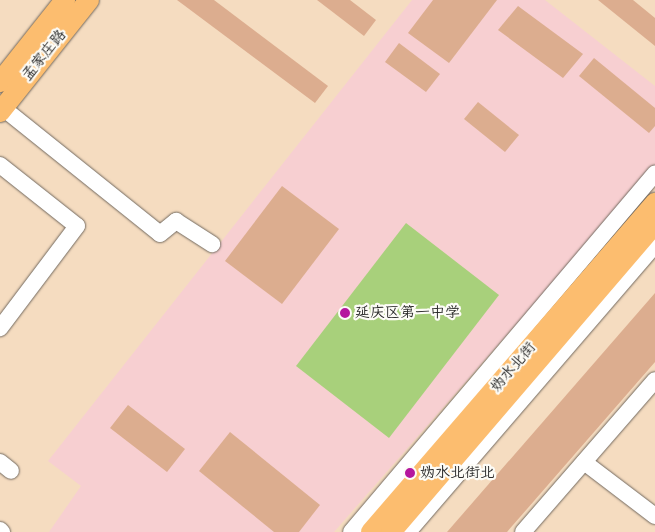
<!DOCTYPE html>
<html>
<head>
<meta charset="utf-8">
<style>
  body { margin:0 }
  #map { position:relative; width:655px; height:532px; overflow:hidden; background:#f5dcc0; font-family:"Balsamiq Sans","LXGW WenKai TC",sans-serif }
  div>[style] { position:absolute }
  .built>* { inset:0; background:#f7cfd1 }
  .green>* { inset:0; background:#a8d07b }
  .building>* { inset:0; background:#dcad8f }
  .roads { filter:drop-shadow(0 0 1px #72695f) drop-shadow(0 0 1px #72695f) }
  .minor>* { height:16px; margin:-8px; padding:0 8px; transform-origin:8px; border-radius:8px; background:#fff }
  .major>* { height:20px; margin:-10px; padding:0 10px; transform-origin:10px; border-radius:10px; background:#fcbd6f }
  .dots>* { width:14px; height:14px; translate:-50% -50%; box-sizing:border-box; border:2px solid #fdfcf7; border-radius:50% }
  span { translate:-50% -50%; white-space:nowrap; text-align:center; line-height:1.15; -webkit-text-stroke:4.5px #fdfcf7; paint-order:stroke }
  .street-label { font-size:15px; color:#2b2b2b }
  .poi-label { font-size:15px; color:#2b2b2b }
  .left { translate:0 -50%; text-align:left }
</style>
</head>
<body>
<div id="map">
  <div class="built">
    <div style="clip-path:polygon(412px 0,545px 0,655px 86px,655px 166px,334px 532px,49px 532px,81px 486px,48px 461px)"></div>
  </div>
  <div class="green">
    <div style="clip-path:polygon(406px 223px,499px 295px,389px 438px,296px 366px)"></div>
  </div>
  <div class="building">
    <div style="clip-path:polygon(177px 0,214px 0,328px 86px,315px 103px)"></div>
    <div style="clip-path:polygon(317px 0,350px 0,376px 20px,364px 36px)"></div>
    <div style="clip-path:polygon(433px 0,497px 0,449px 63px,408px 33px)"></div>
    <div style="clip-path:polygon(598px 0,633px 0,655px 18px,655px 46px)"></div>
    <div style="clip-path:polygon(518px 6px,583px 54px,563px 78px,498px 30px)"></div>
    <div style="clip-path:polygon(399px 43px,440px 74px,426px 92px,385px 62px)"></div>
    <div style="clip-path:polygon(594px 58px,655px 108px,655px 126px,649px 133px,579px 76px)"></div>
    <div style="clip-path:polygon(478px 102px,519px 135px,505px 152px,464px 119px)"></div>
    <div style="clip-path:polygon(282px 186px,339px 229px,282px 304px,225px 261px)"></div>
    <div style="clip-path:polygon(655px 293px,655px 362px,507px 532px,447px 532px)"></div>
    <div style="clip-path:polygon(128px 405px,185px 449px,167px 472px,110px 428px)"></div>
    <div style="clip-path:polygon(230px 432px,320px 505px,299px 532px,274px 532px,199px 471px)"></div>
  </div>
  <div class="roads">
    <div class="minor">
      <div style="left:3px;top:108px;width:201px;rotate:38.7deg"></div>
      <div style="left:160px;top:234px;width:21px;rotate:-39deg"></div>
      <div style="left:176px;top:221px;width:43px;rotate:32.6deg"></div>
      <div style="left:0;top:165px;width:98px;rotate:38.4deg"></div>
      <div style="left:77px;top:226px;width:128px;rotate:127deg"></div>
      <div style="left:0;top:462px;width:14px;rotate:39deg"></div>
      <div style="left:584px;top:462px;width:89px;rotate:37.3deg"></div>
      <div style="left:0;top:530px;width:3px;rotate:45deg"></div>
      <div style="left:351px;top:532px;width:470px;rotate:-49.7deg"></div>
      <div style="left:408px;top:532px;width:379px;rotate:-49.3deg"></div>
      <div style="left:523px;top:532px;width:201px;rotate:-49deg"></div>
    </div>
    <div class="major">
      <div style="left:0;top:82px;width:105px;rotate:-51.6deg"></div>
      <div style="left:0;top:112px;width:143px;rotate:-51.5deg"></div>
      <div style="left:371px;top:532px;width:435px;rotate:-49.2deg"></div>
      <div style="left:391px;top:532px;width:406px;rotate:-49.4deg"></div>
    </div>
  </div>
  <div class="dots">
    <div style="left:345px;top:313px;background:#b5179e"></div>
    <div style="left:410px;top:473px;background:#b5179e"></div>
  </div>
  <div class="street-label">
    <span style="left:44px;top:55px;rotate:-51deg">孟家庄路</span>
    <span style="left:513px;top:367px;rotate:-49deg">妫水北街</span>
  </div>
  <div class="poi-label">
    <span class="left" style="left:355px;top:313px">延庆区第一中学</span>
    <span class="left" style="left:420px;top:473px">妫水北街北</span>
  </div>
</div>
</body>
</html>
